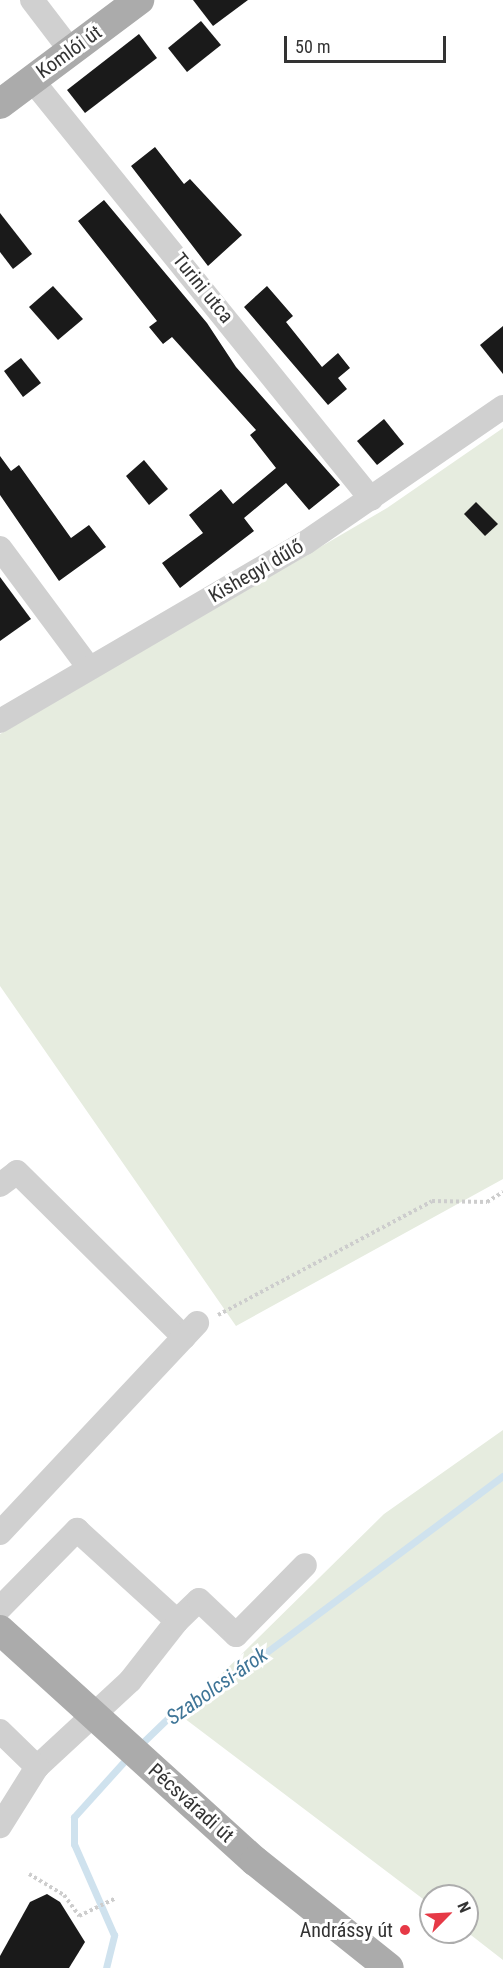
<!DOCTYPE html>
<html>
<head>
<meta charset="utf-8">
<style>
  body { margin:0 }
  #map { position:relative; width:503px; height:1968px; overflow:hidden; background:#fff; font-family:"Roboto Condensed",sans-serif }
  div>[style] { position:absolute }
  .green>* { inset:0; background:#e6ecdf }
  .stream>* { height:7px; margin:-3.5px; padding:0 3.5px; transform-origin:3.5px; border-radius:3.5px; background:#cfe2ee }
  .building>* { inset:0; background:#1a1a1a }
  .path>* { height:4px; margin-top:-2px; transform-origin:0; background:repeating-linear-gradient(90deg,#cdcdcd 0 3px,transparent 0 6px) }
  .minor>* { height:24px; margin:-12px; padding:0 12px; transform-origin:12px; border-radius:12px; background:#d0d0d0 }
  .major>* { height:30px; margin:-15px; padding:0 15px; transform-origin:15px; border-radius:15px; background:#ababab }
  .dots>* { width:16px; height:16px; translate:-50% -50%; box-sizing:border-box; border:3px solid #fff; border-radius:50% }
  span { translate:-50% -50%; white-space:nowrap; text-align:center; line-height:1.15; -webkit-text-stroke:6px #fff; paint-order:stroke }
  .street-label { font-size:20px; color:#333 }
  .poi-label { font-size:20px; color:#333 }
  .right { translate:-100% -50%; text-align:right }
  .water-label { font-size:21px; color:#3f7597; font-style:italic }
  .north { position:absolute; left:419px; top:1884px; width:60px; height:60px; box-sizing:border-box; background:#fff; border:2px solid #adadad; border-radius:50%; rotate:66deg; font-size:16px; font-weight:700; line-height:24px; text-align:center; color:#333 }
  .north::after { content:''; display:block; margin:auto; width:21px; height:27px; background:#e63946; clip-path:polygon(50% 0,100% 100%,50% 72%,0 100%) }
  .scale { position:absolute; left:284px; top:36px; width:162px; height:27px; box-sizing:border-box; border:3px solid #333; border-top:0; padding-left:8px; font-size:18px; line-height:21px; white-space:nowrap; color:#333; -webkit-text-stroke:4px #fff; paint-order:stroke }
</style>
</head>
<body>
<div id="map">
  <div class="green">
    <div style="clip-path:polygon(503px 428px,503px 1179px,236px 1326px,0 986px,0 734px,387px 508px)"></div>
    <div style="clip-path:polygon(503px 1430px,503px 1960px,467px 1932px,467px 1896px,431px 1896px,431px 1905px,180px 1715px,384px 1514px)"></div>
  </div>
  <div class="stream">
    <div style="left:139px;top:1746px;width:40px;rotate:-44deg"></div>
    <div style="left:168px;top:1718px;width:115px;rotate:-33.7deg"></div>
    <div style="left:264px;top:1654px;width:298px;rotate:-36.7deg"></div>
    <div style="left:106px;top:1968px;width:34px;rotate:-76deg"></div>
    <div style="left:114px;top:1935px;width:99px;rotate:-113.7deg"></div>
    <div style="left:74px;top:1844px;width:27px;rotate:-90deg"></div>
    <div style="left:74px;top:1817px;width:82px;rotate:-48deg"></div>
  </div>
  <div class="building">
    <div style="clip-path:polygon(193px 0,248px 0,213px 26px)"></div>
    <div style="clip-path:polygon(201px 21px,221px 45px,187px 72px,168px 48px)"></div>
    <div style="clip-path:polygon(139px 34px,157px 58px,85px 113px,67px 90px)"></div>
    <div style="clip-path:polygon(155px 147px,184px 184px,190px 179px,242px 235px,208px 266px,131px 166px)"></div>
    <div style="clip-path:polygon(104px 200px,207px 323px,236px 367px,340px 485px,309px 510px,286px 483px,244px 518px,254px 531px,180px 588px,162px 563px,203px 533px,189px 515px,221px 489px,233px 504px,276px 468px,250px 435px,256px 430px,172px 337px,163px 344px,149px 327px,157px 321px,78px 221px)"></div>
    <div style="clip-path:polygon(0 213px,32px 254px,13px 269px,0 252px)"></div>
    <div style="clip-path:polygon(53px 286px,83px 319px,58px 340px,29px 307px)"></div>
    <div style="clip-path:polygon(267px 286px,293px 316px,286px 322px,322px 367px,338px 353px,350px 368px,338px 378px,347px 389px,328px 405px,244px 307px)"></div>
    <div style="clip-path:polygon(503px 326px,503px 374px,480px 345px)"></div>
    <div style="clip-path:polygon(21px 358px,41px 383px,23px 397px,4px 371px)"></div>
    <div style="clip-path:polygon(384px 419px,404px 444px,377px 465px,357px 441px)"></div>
    <div style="clip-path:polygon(0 456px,11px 471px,19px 465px,71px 538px,89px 525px,106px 547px,59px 581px,0 495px)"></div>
    <div style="clip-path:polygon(144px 460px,168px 489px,149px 505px,126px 476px)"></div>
    <div style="clip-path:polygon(476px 502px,498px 524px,485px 536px,464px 514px)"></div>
    <div style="clip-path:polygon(0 577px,31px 619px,0 641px)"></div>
    <div style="clip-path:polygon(47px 1894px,60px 1902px,85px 1942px,69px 1968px,0 1968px,0 1956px,30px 1902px)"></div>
  </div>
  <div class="path">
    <div style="left:218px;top:1315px;width:242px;rotate:-28deg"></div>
    <div style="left:432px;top:1201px;width:55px;rotate:1deg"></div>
    <div style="left:487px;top:1202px;width:19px;rotate:-32deg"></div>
    <div style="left:29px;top:1874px;width:41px;rotate:31deg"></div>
    <div style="left:64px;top:1895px;width:26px;rotate:54deg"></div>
    <div style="left:79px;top:1916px;width:41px;rotate:-25.9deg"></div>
  </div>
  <div class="minor">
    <div style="left:32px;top:0;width:64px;rotate:52.6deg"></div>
    <div style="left:32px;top:80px;width:539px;rotate:51.02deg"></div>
    <div style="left:0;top:548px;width:149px;rotate:53.4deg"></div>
    <div style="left:0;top:721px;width:353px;rotate:-30.3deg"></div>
    <div style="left:305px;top:543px;width:240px;rotate:-34.5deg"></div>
    <div style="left:0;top:1185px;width:21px;rotate:-37deg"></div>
    <div style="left:17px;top:1172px;width:235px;rotate:44.7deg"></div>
    <div style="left:0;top:1533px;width:288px;rotate:-46.8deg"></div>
    <div style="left:0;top:1608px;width:110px;rotate:-45.4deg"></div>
    <div style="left:77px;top:1530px;width:135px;rotate:42.3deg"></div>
    <div style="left:177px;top:1621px;width:76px;rotate:128.1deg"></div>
    <div style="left:130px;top:1681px;width:127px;rotate:137.2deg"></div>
    <div style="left:37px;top:1767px;width:70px;rotate:122.1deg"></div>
    <div style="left:177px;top:1621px;width:30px;rotate:-44deg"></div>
    <div style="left:199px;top:1600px;width:51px;rotate:43.4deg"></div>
    <div style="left:236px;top:1635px;width:98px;rotate:-45.4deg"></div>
    <div style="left:0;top:1731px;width:52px;rotate:44.2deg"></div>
  </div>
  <div class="major">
    <div style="left:0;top:104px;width:174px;rotate:-36.8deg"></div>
    <div style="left:0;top:1630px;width:344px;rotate:42.2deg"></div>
    <div style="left:255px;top:1861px;width:171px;rotate:38.6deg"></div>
  </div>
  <div class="dots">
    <div style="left:405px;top:1930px;background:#e63946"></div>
  </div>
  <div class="street-label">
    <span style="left:69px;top:52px;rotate:-36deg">Komlói út</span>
    <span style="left:203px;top:288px;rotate:51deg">Turini utca</span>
    <span style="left:256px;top:571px;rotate:-30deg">Kishegyi dűlő</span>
    <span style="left:191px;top:1803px;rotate:42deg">Pécsváradi út</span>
  </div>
  <div class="poi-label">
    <span class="right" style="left:393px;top:1930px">Andrássy út</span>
  </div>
  <div class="water-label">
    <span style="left:217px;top:1686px;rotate:-35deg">Szabolcsi-árok</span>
  </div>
  <div class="north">N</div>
  <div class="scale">50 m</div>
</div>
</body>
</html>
